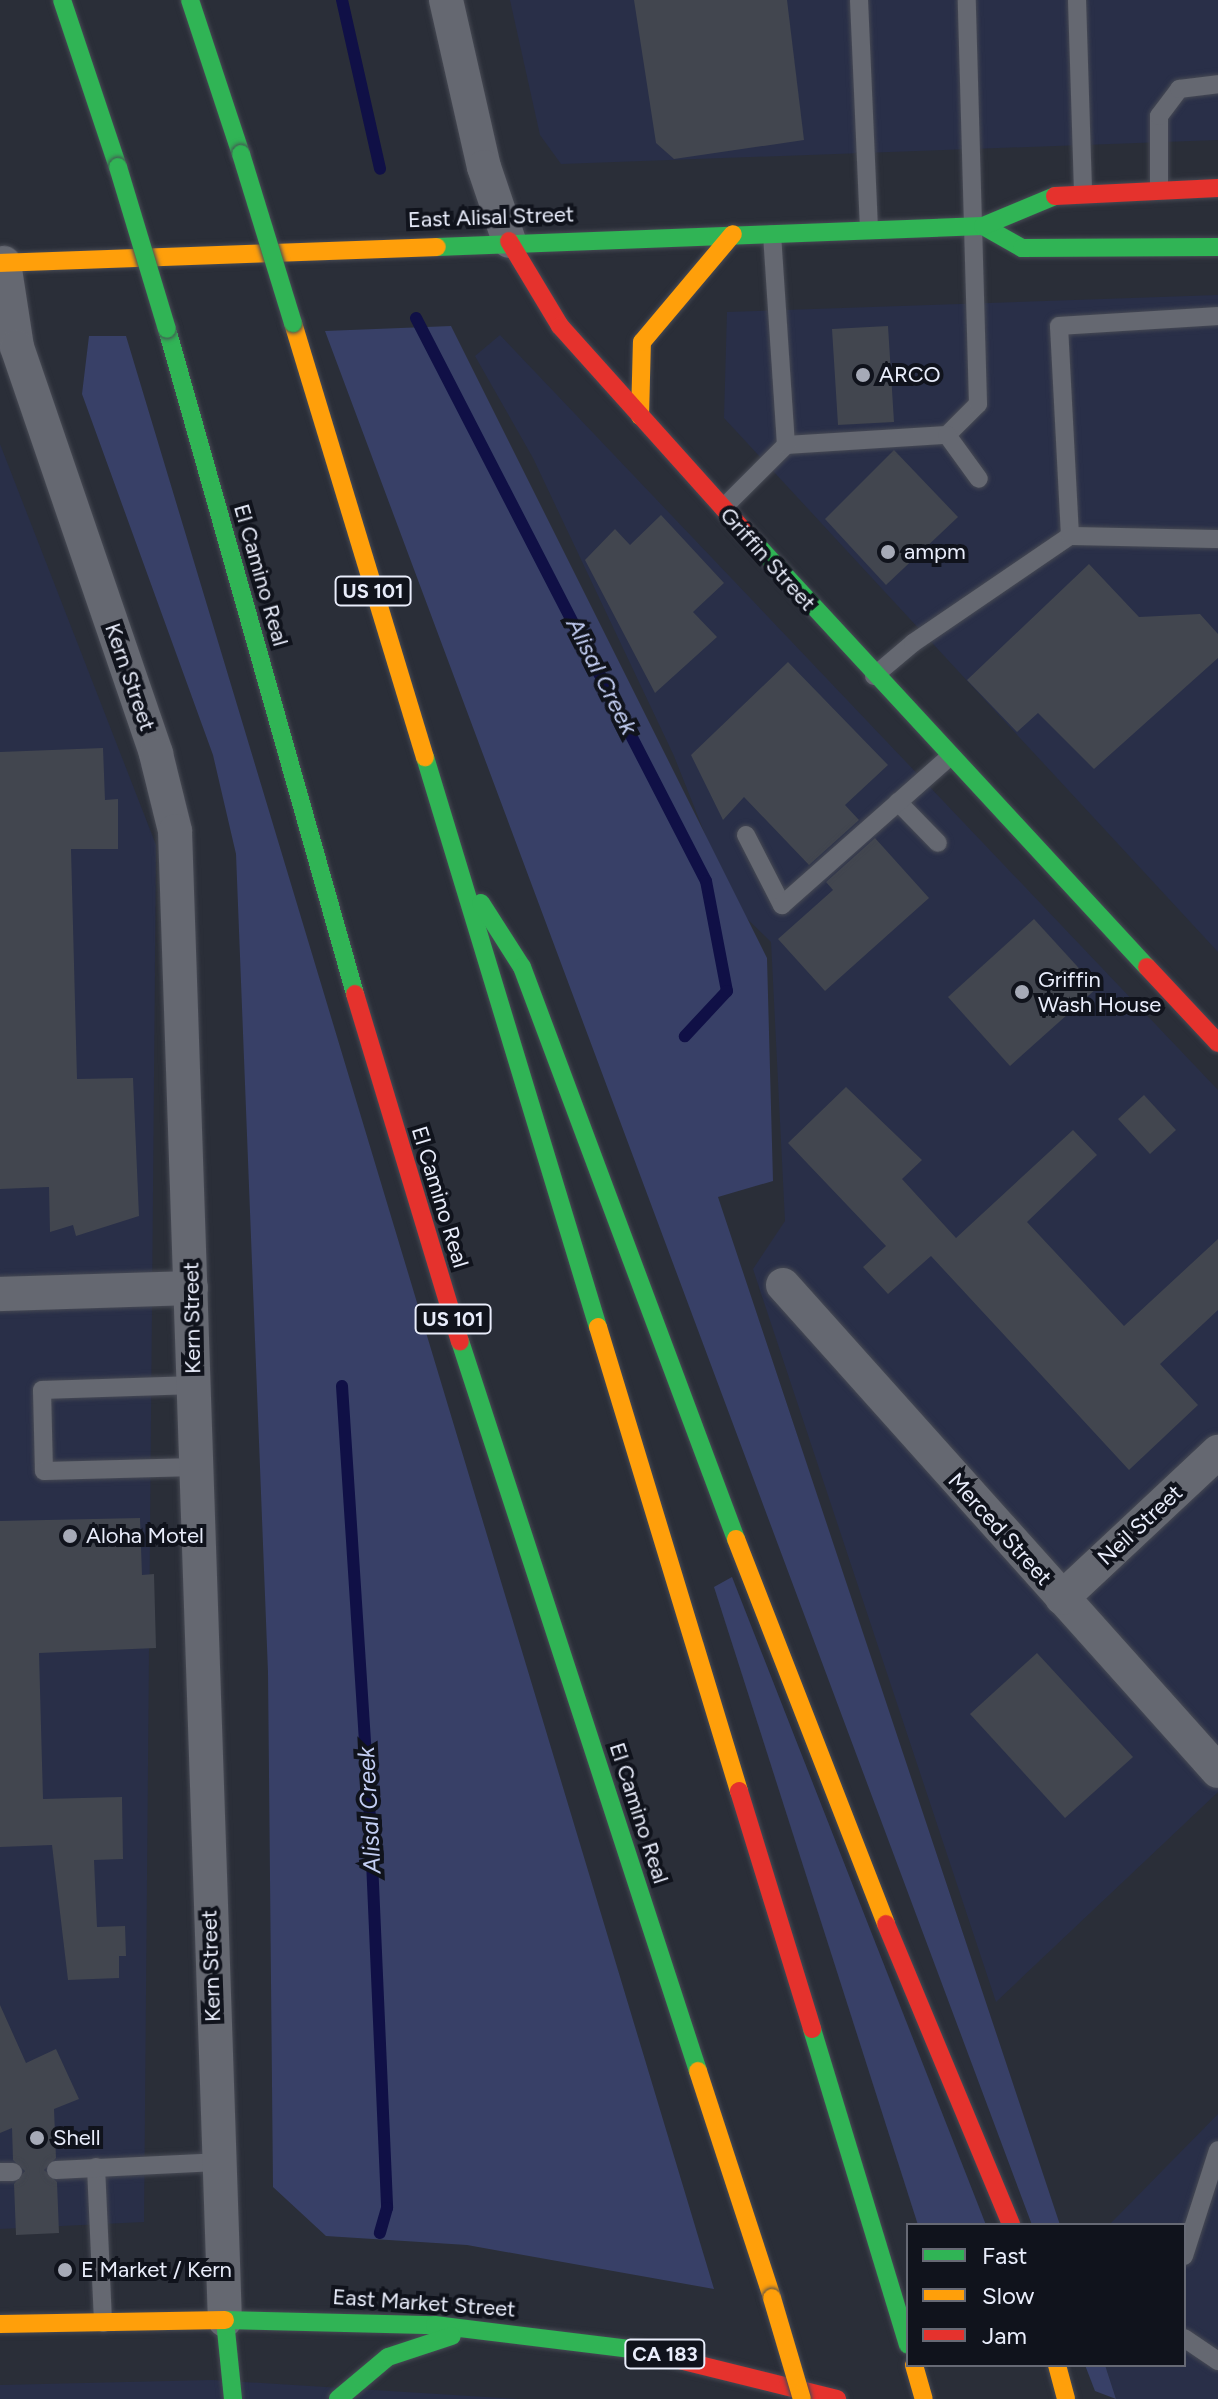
<!DOCTYPE html>
<html>
<head>
<meta charset="utf-8">
<style>
  body { margin:0 }
  #map { position:relative; width:1218px; height:2399px; overflow:hidden; background:#2a2e38; font-family:Figtree,sans-serif }
  div>[style] { position:absolute }
  .built>* { inset:0; background:#292f48 }
  .green>* { inset:0; background:#384067 }
  .stream>* { height:12px; margin:-6px; padding:0 6px; transform-origin:6px; border-radius:6px; background:#101046 }
  .building>* { inset:0; background:#42464f }
  .roads { filter:drop-shadow(0 0 2px #474a54) drop-shadow(0 0 2px #474a54) }
  .lane>* { height:18px; margin:-9px; padding:0 9px; transform-origin:9px; border-radius:9px; background:#656871 }
  .street>* { height:34px; margin:-17px; padding:0 17px; transform-origin:17px; border-radius:17px; background:#656871 }
  .fast>* { height:18px; margin:-9px; padding:0 9px; transform-origin:9px; border-radius:9px; background:#30b455 }
  .slow>* { height:18px; margin:-9px; padding:0 9px; transform-origin:9px; border-radius:9px; background:#ff9f0a }
  .jam>* { height:18px; margin:-9px; padding:0 9px; transform-origin:9px; border-radius:9px; background:#e5322d }
  .bridges { filter:drop-shadow(0 0 2px #474a54) drop-shadow(0 0 2px #474a54) }
  .fast-bridge>* { height:18px; margin:-9px; padding:0 9px; transform-origin:9px; border-radius:9px; background:#30b455 }
  .slow-bridge>* { height:18px; margin:-9px; padding:0 9px; transform-origin:9px; border-radius:9px; background:#ff9f0a }
  .dots>* { width:22px; height:22px; translate:-50% -50%; box-sizing:border-box; border:4px solid #10131c; border-radius:50% }
  span { translate:-50% -50%; white-space:nowrap; text-align:center; line-height:1.15; -webkit-text-stroke:8px #10131c; paint-order:stroke }
  .shield-label span { padding:2px 6px; background:#10131c; border:2px solid; border-radius:6px; -webkit-text-stroke-width:0 }
  .shield-label { font-size:20px; color:#e9edfb; font-weight:700 }
  .street-label { font-size:22px; color:#e9edfb }
  .poi-label { font-size:22px; color:#e9edfb }
  .left { translate:0 -50%; text-align:left }
  .water-label { font-size:24px; color:#c3cef3; font-style:italic }
  .legend { position:absolute; left:906px; top:2223px; width:280px; height:144px; box-sizing:border-box; background:#10131c; border:2px solid #676a75; margin:0; padding:10px 14px; list-style:none; font-size:24px; color:#e9edfb }
  .legend li { display:flex; align-items:center; gap:16px; height:40px }
  .legend b { width:40px; border:2px solid #676a75 }
</style>
</head>
<body>
<div id="map">
  <div class="built">
    <div style="clip-path:polygon(510px 0,1218px 0,1218px 140px,561px 164px,540px 135px)"></div>
    <div style="clip-path:polygon(1218px 295px,1218px 952px,724px 418px,727px 312px)"></div>
    <div style="clip-path:polygon(500px 335px,1218px 1090px,1218px 1792px,996px 2002px,753px 1269px,785px 1221px,771px 942px,733px 905px,674px 756px,533px 458px,475px 356px)"></div>
    <div style="clip-path:polygon(0 444px,156px 845px,144px 2222px,0 2229px)"></div>
    <div style="clip-path:polygon(1218px 2114px,1218px 2399px,1116px 2399px,1105px 2365px,1184px 2365px,1184px 2225px,1109px 2225px)"></div>
    <div style="clip-path:polygon(212px 2380px,519px 2399px,0 2399px,0 2385px)"></div>
  </div>
  <div class="green">
    <div style="clip-path:polygon(451px 326px,767px 958px,773px 1181px,718px 1197px,1060px 2225px,1032px 2225px,325px 331px)"></div>
    <div style="clip-path:polygon(89px 336px,126px 336px,714px 2289px,467px 2245px,326px 2236px,273px 2187px,268px 1672px,236px 854px,213px 755px,82px 394px)"></div>
    <div style="clip-path:polygon(732px 1577px,986px 2225px,918px 2225px,714px 1587px)"></div>
    <div style="clip-path:polygon(1085px 2365px,1105px 2365px,1116px 2399px,1095px 2391px)"></div>
  </div>
  <div class="stream">
    <div style="left:342px;top:0;width:173px;rotate:77.3deg"></div>
    <div style="left:416px;top:318px;width:633px;rotate:62.75deg"></div>
    <div style="left:706px;top:881px;width:112px;rotate:79.2deg"></div>
    <div style="left:727px;top:991px;width:62px;rotate:133deg"></div>
    <div style="left:342px;top:1386px;width:453px;rotate:86.3deg"></div>
    <div style="left:371px;top:1838px;width:370px;rotate:87.5deg"></div>
    <div style="left:387px;top:2208px;width:26px;rotate:106deg"></div>
  </div>
  <div class="building">
    <div style="clip-path:polygon(634px 0,787px 0,804px 140px,674px 159px,656px 143px)"></div>
    <div style="clip-path:polygon(888px 326px,894px 422px,838px 425px,832px 329px)"></div>
    <div style="clip-path:polygon(894px 450px,958px 517px,886px 585px,825px 519px)"></div>
    <div style="clip-path:polygon(661px 515px,724px 583px,693px 612px,717px 637px,655px 693px,585px 560px,615px 529px,630px 545px)"></div>
    <div style="clip-path:polygon(1089px 564px,1139px 617px,1200px 614px,1218px 634px,1218px 658px,1094px 769px,1038px 713px,1017px 732px,967px 680px)"></div>
    <div style="clip-path:polygon(788px 662px,888px 765px,845px 805px,859px 820px,809px 865px,744px 797px,723px 820px,691px 755px)"></div>
    <div style="clip-path:polygon(103px 748px,105px 800px,118px 799px,118px 849px,71px 849px,77px 1079px,133px 1078px,139px 1216px,76px 1236px,73px 1225px,50px 1232px,49px 1187px,0 1189px,0 752px)"></div>
    <div style="clip-path:polygon(875px 838px,929px 898px,825px 991px,778px 939px,833px 890px,826px 882px)"></div>
    <div style="clip-path:polygon(1034px 919px,1097px 988px,1010px 1066px,948px 997px)"></div>
    <div style="clip-path:polygon(846px 1087px,922px 1160px,902px 1179px,956px 1238px,1073px 1130px,1097px 1155px,1027px 1222px,1124px 1326px,1218px 1239px,1218px 1310px,1160px 1364px,1198px 1405px,1129px 1470px,931px 1256px,888px 1294px,863px 1267px,886px 1246px,788px 1143px)"></div>
    <div style="clip-path:polygon(1144px 1095px,1176px 1130px,1150px 1154px,1118px 1119px)"></div>
    <div style="clip-path:polygon(140px 1518px,142px 1575px,154px 1574px,156px 1648px,39px 1653px,43px 1799px,122px 1797px,123px 1859px,94px 1860px,97px 1927px,125px 1926px,126px 1956px,119px 1956px,119px 1978px,68px 1980px,52px 1845px,0 1847px,0 1521px)"></div>
    <div style="clip-path:polygon(1037px 1653px,1133px 1757px,1065px 1818px,970px 1714px)"></div>
    <div style="clip-path:polygon(0 2005px,26px 2063px,56px 2049px,79px 2099px,54px 2109px,56px 2158px,44px 2170px,57px 2182px,59px 2233px,16px 2235px,14px 2184px,25px 2171px,13px 2160px,12px 2128px,0 2133px)"></div>
  </div>
  <div class="roads">
    <div class="lane">
      <div style="left:859px;top:0;width:229px;rotate:87.5deg"></div>
      <div style="left:1077px;top:0;width:193px;rotate:88.2deg"></div>
      <div style="left:1159px;top:190px;width:74px;rotate:-90deg"></div>
      <div style="left:1159px;top:116px;width:34px;rotate:-53deg"></div>
      <div style="left:1179px;top:89px;width:39px;rotate:-7deg"></div>
      <div style="left:947px;top:435px;width:44px;rotate:-45deg"></div>
      <div style="left:978px;top:404px;width:404px;rotate:-91.6deg"></div>
      <div style="left:786px;top:445px;width:161px;rotate:-3.6deg"></div>
      <div style="left:947px;top:435px;width:54px;rotate:54deg"></div>
      <div style="left:723px;top:508px;width:89px;rotate:-45deg"></div>
      <div style="left:786px;top:445px;width:211px;rotate:-93.8deg"></div>
      <div style="left:1070px;top:536px;width:210px;rotate:-93deg"></div>
      <div style="left:1059px;top:326px;width:159px;rotate:-3.6deg"></div>
      <div style="left:874px;top:676px;width:51px;rotate:-40.2deg"></div>
      <div style="left:913px;top:643px;width:190px;rotate:-34.3deg"></div>
      <div style="left:1070px;top:536px;width:148px;rotate:1.2deg"></div>
      <div style="left:898px;top:802px;width:57px;rotate:45.7deg"></div>
      <div style="left:746px;top:835px;width:79px;rotate:62.8deg"></div>
      <div style="left:782px;top:905px;width:223px;rotate:-41.5deg"></div>
      <div style="left:194px;top:1385px;width:152px;rotate:178.1deg"></div>
      <div style="left:42px;top:1390px;width:81px;rotate:88.6deg"></div>
      <div style="left:44px;top:1471px;width:152px;rotate:-1.5deg"></div>
      <div style="left:96px;top:2167px;width:156px;rotate:87.4deg"></div>
      <div style="left:56px;top:2170px;width:161px;rotate:-2.8deg"></div>
      <div style="left:0;top:2172px;width:13px"></div>
      <div style="left:1184px;top:2256px;width:111px;rotate:-72.2deg"></div>
      <div style="left:1184px;top:2338px;width:41px;rotate:34.1deg"></div>
    </div>
    <div class="street">
      <div style="left:446px;top:0;width:171px;rotate:77.2deg"></div>
      <div style="left:484px;top:167px;width:78px;rotate:71.3deg"></div>
      <div style="left:4px;top:263px;width:85px;rotate:81.2deg"></div>
      <div style="left:17px;top:347px;width:430px;rotate:71.1deg"></div>
      <div style="left:156px;top:754px;width:79px;rotate:76.1deg"></div>
      <div style="left:175px;top:831px;width:1490px;rotate:88.08deg"></div>
      <div style="left:783px;top:1285px;width:652px;rotate:48.17deg"></div>
      <div style="left:0;top:1294px;width:191px;rotate:-1.8deg"></div>
      <div style="left:1062px;top:1598px;width:214px;rotate:-43.1deg"></div>
    </div>
    <div class="fast">
      <div style="left:62px;top:0;width:176px;rotate:71.5deg"></div>
      <div style="left:190px;top:0;width:162px;rotate:71.7deg"></div>
      <div style="left:983px;top:226px;width:45px;rotate:29.4deg"></div>
      <div style="left:1022px;top:248px;width:196px;rotate:-0.3deg"></div>
      <div style="left:437px;top:247px;width:546px;rotate:-2.2deg"></div>
      <div style="left:983px;top:226px;width:78px;rotate:-22.6deg"></div>
      <div style="left:167px;top:329px;width:691px;rotate:74.21deg"></div>
      <div style="left:745px;top:532px;width:592px;rotate:47.26deg"></div>
      <div style="left:425px;top:757px;width:596px;rotate:73.12deg"></div>
      <div style="left:481px;top:903px;width:76px;rotate:57.4deg"></div>
      <div style="left:522px;top:967px;width:611px;rotate:69.49deg"></div>
      <div style="left:460px;top:1341px;width:768px;rotate:71.94deg"></div>
      <div style="left:812px;top:2029px;width:330px;rotate:73.1deg"></div>
      <div style="left:233px;top:2399px;width:79px;rotate:-95.8deg"></div>
      <div style="left:225px;top:2320px;width:210px;rotate:1.4deg"></div>
      <div style="left:435px;top:2325px;width:206px;rotate:7deg"></div>
      <div style="left:338px;top:2399px;width:65px;rotate:-40deg"></div>
      <div style="left:388px;top:2357px;width:67px;rotate:-18.2deg"></div>
    </div>
    <div class="slow">
      <div style="left:0;top:263px;width:437px;rotate:-2.1deg"></div>
      <div style="left:293px;top:323px;width:454px;rotate:73.1deg"></div>
      <div style="left:640px;top:416px;width:74px;rotate:-88.5deg"></div>
      <div style="left:642px;top:342px;width:141px;rotate:-49.9deg"></div>
      <div style="left:598px;top:1327px;width:485px;rotate:73.1deg"></div>
      <div style="left:736px;top:1539px;width:413px;rotate:68.7deg"></div>
      <div style="left:698px;top:2071px;width:239px;rotate:71.9deg"></div>
      <div style="left:0;top:2324px;width:225px;rotate:-1deg"></div>
      <div style="left:914px;top:2365px;width:35px;rotate:74deg"></div>
      <div style="left:1057px;top:2365px;width:35px;rotate:75deg"></div>
    </div>
    <div class="jam">
      <div style="left:1055px;top:196px;width:163px;rotate:-2.8deg"></div>
      <div style="left:509px;top:241px;width:99px;rotate:59deg"></div>
      <div style="left:560px;top:326px;width:277px;rotate:48.1deg"></div>
      <div style="left:1147px;top:967px;width:104px;rotate:46.9deg"></div>
      <div style="left:355px;top:994px;width:363px;rotate:73.2deg"></div>
      <div style="left:739px;top:1791px;width:249px;rotate:72.9deg"></div>
      <div style="left:886px;top:1924px;width:326px;rotate:67.4deg"></div>
      <div style="left:639px;top:2350px;width:204px;rotate:13.9deg"></div>
    </div>
  </div>
  <div class="bridges">
    <div class="fast-bridge">
      <div style="left:241px;top:154px;width:177px;rotate:72.9deg"></div>
      <div style="left:118px;top:167px;width:169px;rotate:73.2deg"></div>
    </div>
    <div class="slow-bridge">
      <div style="left:772px;top:2298px;width:105px;rotate:73.5deg"></div>
    </div>
  </div>
  <div class="dots">
    <div style="left:863px;top:375px;background:#a6aab7"></div>
    <div style="left:888px;top:552px;background:#a6aab7"></div>
    <div style="left:1022px;top:992px;background:#a6aab7"></div>
    <div style="left:70px;top:1536px;background:#a6aab7"></div>
    <div style="left:37px;top:2138px;background:#a6aab7"></div>
    <div style="left:65px;top:2270px;background:#a6aab7"></div>
  </div>
  <div class="shield-label">
    <span style="left:373px;top:591px">US 101</span>
    <span style="left:453px;top:1319px">US 101</span>
    <span style="left:665px;top:2354px">CA 183</span>
  </div>
  <div class="street-label">
    <span style="left:491px;top:217px;rotate:-2deg">East Alisal Street</span>
    <span style="left:768px;top:559px;rotate:48deg">Griffin Street</span>
    <span style="left:261px;top:575px;rotate:74deg">El Camino Real</span>
    <span style="left:130px;top:677px;rotate:71deg">Kern Street</span>
    <span style="left:440px;top:1197px;rotate:73deg">El Camino Real</span>
    <span style="left:192px;top:1318px;rotate:-91deg">Kern Street</span>
    <span style="left:1140px;top:1525px;rotate:-43deg">Neil Street</span>
    <span style="left:1000px;top:1529px;rotate:48deg">Merced Street</span>
    <span style="left:639px;top:1813px;rotate:72deg">El Camino Real</span>
    <span style="left:211px;top:1966px;rotate:-92deg">Kern Street</span>
    <span style="left:424px;top:2303px;rotate:4deg">East Market Street</span>
  </div>
  <div class="poi-label">
    <span class="left" style="left:879px;top:375px">ARCO</span>
    <span class="left" style="left:904px;top:552px">ampm</span>
    <span class="left" style="left:1038px;top:992px">Griffin<br>Wash House</span>
    <span class="left" style="left:86px;top:1536px">Aloha Motel</span>
    <span class="left" style="left:53px;top:2138px">Shell</span>
    <span class="left" style="left:81px;top:2270px">E Market / Kern</span>
  </div>
  <div class="water-label">
    <span style="left:602px;top:676px;rotate:63deg">Alisal Creek</span>
    <span style="left:369px;top:1810px;rotate:-93deg">Alisal Creek</span>
  </div>
  <ul class="legend">
  <li><b style="height:10px;background:#30b455"></b>Fast</li>
  <li><b style="height:10px;background:#ff9f0a"></b>Slow</li>
  <li><b style="height:10px;background:#e5322d"></b>Jam</li>
  </ul>
</div>
</body>
</html>
